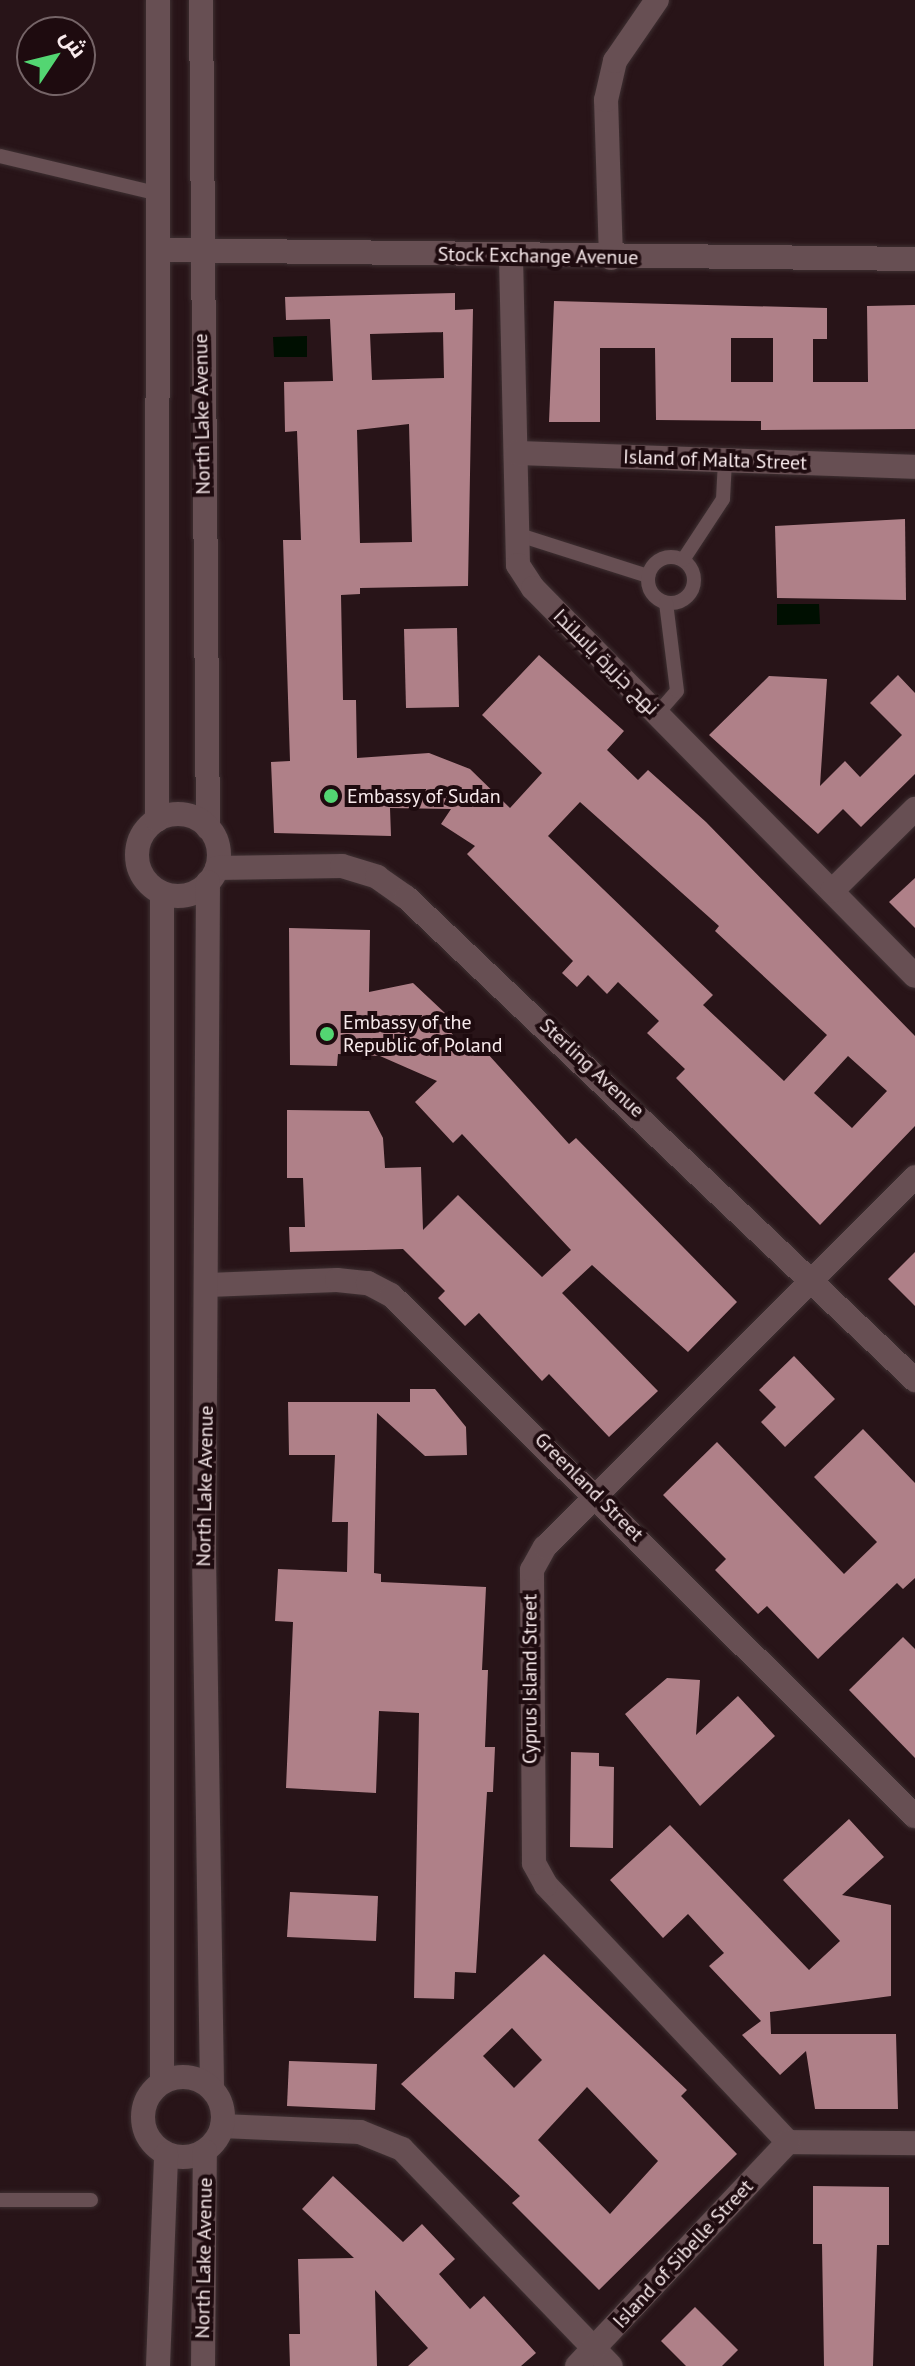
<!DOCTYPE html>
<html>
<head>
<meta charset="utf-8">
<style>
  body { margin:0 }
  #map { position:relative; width:915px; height:2366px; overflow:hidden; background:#281418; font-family:"PT Sans",Cairo,sans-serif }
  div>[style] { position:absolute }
  .water>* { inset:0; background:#000f01 }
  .building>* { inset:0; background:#af8088 }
  .roads { filter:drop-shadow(0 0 2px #3e3032) drop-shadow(0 0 2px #3e3032) }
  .lane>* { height:14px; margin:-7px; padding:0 7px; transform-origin:7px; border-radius:7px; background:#674f53 }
  .lane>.ring { margin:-7px; padding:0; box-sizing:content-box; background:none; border:14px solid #674f53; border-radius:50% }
  .street>* { height:24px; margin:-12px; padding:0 12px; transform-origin:12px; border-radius:12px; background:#674f53 }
  .secondary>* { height:24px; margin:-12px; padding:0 12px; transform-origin:12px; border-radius:12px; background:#674f53 }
  .secondary>.ring { margin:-12px; padding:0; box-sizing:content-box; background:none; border:24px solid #674f53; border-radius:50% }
  .dots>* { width:22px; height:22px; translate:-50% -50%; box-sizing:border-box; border:4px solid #1e0b0f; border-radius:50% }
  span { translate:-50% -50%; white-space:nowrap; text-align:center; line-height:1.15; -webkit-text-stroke:8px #1e0b0f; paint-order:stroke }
  .street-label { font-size:20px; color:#f8eaec }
  .poi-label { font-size:20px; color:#f8eaec }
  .left { translate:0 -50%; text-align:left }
  .north { position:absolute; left:16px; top:16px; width:80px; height:80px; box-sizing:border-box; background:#1e0b0f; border:2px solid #756467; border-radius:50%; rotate:55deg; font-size:22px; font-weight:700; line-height:32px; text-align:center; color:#f8eaec }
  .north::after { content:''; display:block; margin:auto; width:28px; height:36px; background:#53d672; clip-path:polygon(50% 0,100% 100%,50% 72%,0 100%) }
</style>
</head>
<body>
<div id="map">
  <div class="water">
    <div style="clip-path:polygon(307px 336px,307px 357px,274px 357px,273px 337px)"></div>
    <div style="clip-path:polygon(777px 604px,819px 604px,820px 624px,777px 625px)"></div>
  </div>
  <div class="building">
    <div style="clip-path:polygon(evenodd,455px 293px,455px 310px,473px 309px,468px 586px,360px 588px,360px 594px,341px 595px,343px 700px,356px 700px,357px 758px,429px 753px,470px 769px,510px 808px,542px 773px,482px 715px,539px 655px,624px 731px,607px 750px,638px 780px,648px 770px,706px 822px,915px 1036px,915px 1126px,820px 1225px,676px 1078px,685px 1069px,647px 1033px,659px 1021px,618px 982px,607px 994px,588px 975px,577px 987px,562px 973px,573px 961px,467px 854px,475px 846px,441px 824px,451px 809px,390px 808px,391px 836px,274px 833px,271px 762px,290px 761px,283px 540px,301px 540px,297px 431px,285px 432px,284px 382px,333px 381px,330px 319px,286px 320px,285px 297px,455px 293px,443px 332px,444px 378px,372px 380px,370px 334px,443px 332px,455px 293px,409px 424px,412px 542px,360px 543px,357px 430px,409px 424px,455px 293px,580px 802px,719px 926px,715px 931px,827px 1035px,784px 1081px,703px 1005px,713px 995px,548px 836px,580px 802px,455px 293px,848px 1056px,887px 1091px,852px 1128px,814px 1093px,848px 1056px)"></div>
    <div style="clip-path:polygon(evenodd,554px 301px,827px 308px,827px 339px,813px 339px,813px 382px,868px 382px,867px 306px,915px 305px,915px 429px,761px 430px,761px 421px,656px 420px,655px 348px,600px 348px,600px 422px,549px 422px,554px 301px,731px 338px,773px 338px,773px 382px,731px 382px,731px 338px)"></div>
    <div style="clip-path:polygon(905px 519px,906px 600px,777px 598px,775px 526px)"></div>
    <div style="clip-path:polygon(457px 628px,459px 707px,406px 708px,404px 629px)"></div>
    <div style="clip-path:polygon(898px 675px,915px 693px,915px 774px,861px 827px,843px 809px,818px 834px,709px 735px,769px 676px,827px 679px,820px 786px,845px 761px,860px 777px,902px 735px,870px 703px)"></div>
    <div style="clip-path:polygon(915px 878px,915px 928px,889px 902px)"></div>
    <div style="clip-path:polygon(289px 928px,370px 930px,369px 992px,413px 983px,446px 1014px,445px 1024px,466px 1053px,478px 1043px,569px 1144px,576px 1138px,737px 1302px,688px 1352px,592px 1265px,562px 1293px,658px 1391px,609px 1437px,549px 1374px,542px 1381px,479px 1313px,465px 1326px,438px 1298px,445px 1291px,403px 1249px,290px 1252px,289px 1227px,305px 1227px,303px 1178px,287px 1178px,287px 1110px,369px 1111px,383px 1138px,385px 1168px,421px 1167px,423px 1230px,458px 1195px,542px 1277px,571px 1250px,462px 1134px,453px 1143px,415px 1102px,437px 1081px,380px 1056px,338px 1054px,337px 1066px,290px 1065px)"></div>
    <div style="clip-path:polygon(915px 1252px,915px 1306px,888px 1279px)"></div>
    <div style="clip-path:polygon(794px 1356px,835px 1399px,785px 1447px,761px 1422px,776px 1407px,759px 1390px)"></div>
    <div style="clip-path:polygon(410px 1389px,435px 1389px,466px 1427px,467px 1455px,425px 1456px,377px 1413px,374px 1573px,381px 1574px,381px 1582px,486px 1587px,482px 1670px,488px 1670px,485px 1747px,495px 1747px,493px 1792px,487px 1792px,476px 1973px,455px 1972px,454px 1999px,414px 1998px,419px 1713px,379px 1711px,376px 1793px,286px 1788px,293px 1622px,275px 1621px,278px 1569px,347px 1572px,348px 1522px,332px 1522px,335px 1455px,289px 1455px,288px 1402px,410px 1402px)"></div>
    <div style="clip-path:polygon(863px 1429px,915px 1483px,915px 1578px,903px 1589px,897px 1583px,818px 1659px,767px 1606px,758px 1614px,715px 1570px,726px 1559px,663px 1495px,717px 1442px,844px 1574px,877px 1542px,814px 1477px)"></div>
    <div style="clip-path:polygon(903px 1637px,915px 1649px,915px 1758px,849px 1690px)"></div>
    <div style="clip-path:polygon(667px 1678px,700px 1680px,696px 1735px,738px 1696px,775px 1736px,700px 1806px,625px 1714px)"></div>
    <div style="clip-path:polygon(571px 1752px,599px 1753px,599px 1766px,614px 1767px,613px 1848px,570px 1847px)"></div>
    <div style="clip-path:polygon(849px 1819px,884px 1857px,842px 1895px,891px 1905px,891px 1996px,770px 2012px,771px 2034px,896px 2034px,898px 2109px,815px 2109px,806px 2051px,780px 2075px,742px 2035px,761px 2021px,709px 1966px,724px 1953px,688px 1914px,663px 1938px,610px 1880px,670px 1825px,809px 1970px,840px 1941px,783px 1880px)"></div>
    <div style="clip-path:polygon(290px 1892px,378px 1896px,376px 1941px,287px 1937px)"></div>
    <div style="clip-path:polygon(evenodd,544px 1954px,687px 2090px,681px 2096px,737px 2154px,599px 2290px,512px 2203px,520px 2196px,401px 2084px,544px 1954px,512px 2028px,542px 2060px,514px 2088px,483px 2056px,512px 2028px,544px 1954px,587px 2087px,658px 2161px,610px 2214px,538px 2140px,587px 2087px)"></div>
    <div style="clip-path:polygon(289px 2061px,377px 2064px,375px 2110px,287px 2106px)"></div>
    <div style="clip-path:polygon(333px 2176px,403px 2242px,422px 2224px,455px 2259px,439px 2274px,470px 2309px,484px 2296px,536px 2353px,521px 2366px,408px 2366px,428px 2348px,375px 2290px,377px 2366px,290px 2366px,289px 2334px,300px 2334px,298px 2259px,354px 2258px,302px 2209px)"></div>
    <div style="clip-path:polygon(813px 2186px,889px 2187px,889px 2245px,877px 2245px,873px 2366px,824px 2366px,822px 2244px,813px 2244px)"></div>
    <div style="clip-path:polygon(695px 2307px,738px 2350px,722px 2366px,686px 2366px,661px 2341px)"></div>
  </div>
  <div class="roads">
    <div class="lane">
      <div style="left:0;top:156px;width:164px;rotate:13.4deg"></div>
      <div style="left:513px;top:533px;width:142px;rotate:17.7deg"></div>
      <div class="ring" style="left:648px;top:557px;width:32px;height:32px"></div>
      <div style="left:683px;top:560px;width:73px;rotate:-56.7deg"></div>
      <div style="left:723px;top:499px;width:39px;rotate:-87deg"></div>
      <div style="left:657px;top:714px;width:30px;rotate:-49deg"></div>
      <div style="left:677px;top:691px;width:89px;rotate:-97.1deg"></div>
      <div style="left:0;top:2200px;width:91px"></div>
    </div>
    <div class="street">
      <div style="left:511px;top:257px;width:308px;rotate:88.7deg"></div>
      <div style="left:518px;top:565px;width:27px;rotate:57deg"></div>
      <div style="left:533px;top:588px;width:544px;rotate:45.45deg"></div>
      <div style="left:611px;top:258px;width:158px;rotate:-91.8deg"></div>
      <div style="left:606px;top:100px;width:40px;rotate:-77deg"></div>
      <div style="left:615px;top:61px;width:74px;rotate:-55.5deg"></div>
      <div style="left:516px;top:453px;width:399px;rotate:2deg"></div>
      <div style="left:832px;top:891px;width:117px;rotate:-44.7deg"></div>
      <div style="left:208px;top:1285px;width:129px;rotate:-2.2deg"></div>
      <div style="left:337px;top:1280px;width:31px;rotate:6deg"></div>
      <div style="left:368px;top:1283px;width:26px;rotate:28deg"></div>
      <div style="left:391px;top:1295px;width:739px;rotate:44.84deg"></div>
      <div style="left:222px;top:2126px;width:138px;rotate:2.5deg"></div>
      <div style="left:360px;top:2132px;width:45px;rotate:22deg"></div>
      <div style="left:402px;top:2149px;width:301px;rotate:46.1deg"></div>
      <div style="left:788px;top:2142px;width:353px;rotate:-133.3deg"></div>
      <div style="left:546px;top:1885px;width:25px;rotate:-119deg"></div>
      <div style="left:534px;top:1863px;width:293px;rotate:-90.4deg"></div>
      <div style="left:532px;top:1570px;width:26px;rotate:-61deg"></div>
      <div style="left:545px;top:1547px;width:523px;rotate:-45deg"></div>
      <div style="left:788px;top:2142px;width:127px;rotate:0.5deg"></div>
      <div style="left:577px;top:2366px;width:308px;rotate:-46.7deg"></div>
    </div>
    <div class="secondary">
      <div style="left:201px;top:0;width:828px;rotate:89.52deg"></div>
      <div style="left:160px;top:250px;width:755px;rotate:0.68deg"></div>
      <div class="ring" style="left:137px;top:814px;width:58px;height:58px"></div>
      <div style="left:157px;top:820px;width:820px;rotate:-89.93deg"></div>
      <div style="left:217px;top:868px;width:125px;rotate:-0.9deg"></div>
      <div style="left:342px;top:866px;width:37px;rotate:17deg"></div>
      <div style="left:377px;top:877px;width:35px;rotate:35deg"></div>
      <div style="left:406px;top:897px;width:702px;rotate:43.5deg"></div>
      <div style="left:208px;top:882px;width:672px;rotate:90.34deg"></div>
      <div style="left:204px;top:1554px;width:535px;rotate:89.14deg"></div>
      <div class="ring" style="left:143px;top:2077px;width:56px;height:56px"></div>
      <div style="left:162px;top:2082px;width:1189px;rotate:-90deg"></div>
      <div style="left:158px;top:2366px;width:212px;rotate:-87.8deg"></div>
      <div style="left:203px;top:2366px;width:215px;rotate:-89.5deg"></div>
    </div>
  </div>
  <div class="dots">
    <div style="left:331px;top:796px;background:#53d672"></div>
    <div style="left:327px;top:1034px;background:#53d672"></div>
  </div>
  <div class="street-label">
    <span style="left:538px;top:256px;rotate:1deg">Stock Exchange Avenue</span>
    <span style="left:202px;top:414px;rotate:-91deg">North Lake Avenue</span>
    <span style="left:715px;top:460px;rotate:2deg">Island of Malta Street</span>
    <span style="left:606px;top:662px;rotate:45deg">نهج جزيرة ياسلندا</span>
    <span style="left:592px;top:1068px;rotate:43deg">Sterling Avenue</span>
    <span style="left:205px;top:1486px;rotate:-89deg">North Lake Avenue</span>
    <span style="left:589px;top:1487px;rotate:45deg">Greenland Street</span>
    <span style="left:530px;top:1679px;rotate:-90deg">Cyprus Island Street</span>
    <span style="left:683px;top:2254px;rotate:-47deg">Island of Sibelle Street</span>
    <span style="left:204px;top:2258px;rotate:-89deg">North Lake Avenue</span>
  </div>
  <div class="poi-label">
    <span class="left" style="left:347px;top:796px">Embassy of Sudan</span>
    <span class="left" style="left:343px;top:1034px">Embassy of the<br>Republic of Poland</span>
  </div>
  <div class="north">ش</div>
</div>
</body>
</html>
